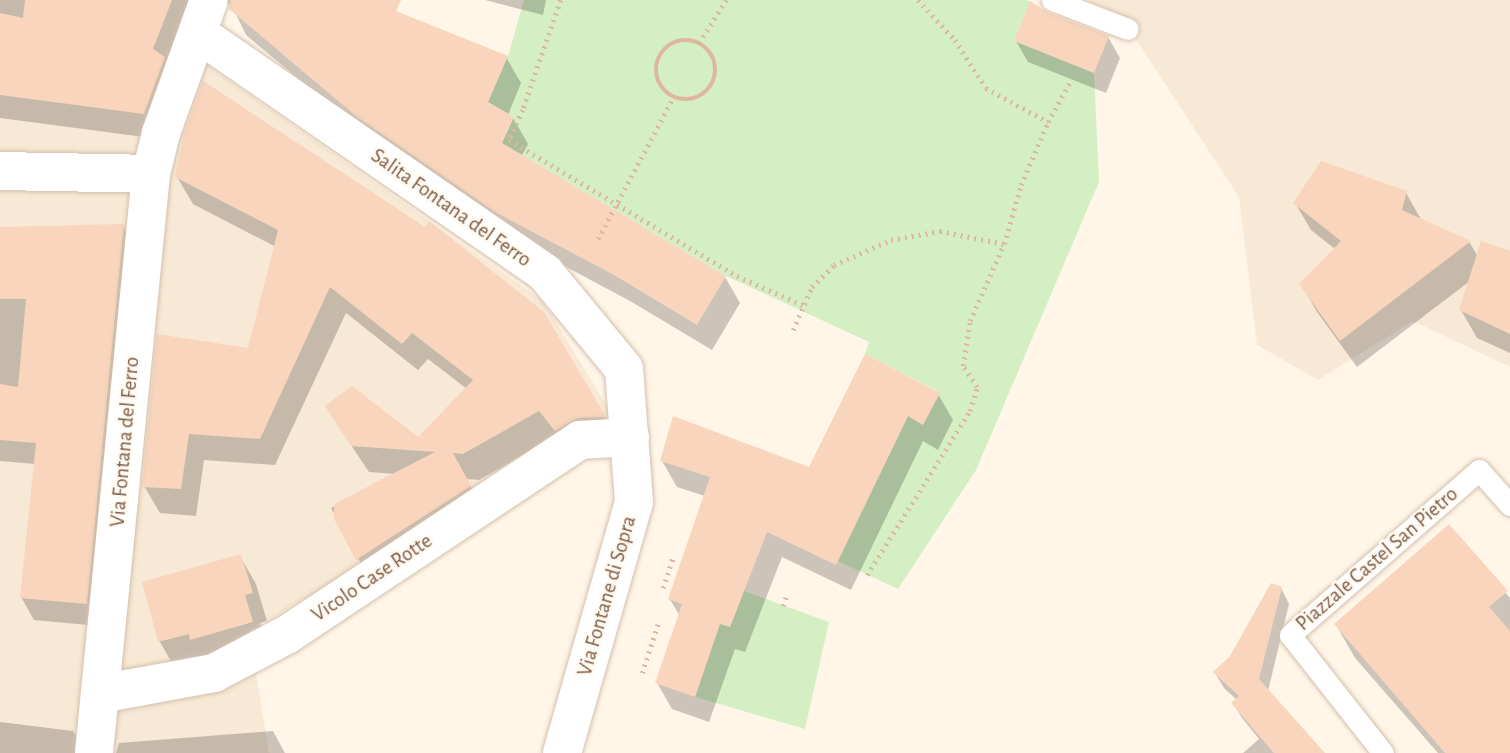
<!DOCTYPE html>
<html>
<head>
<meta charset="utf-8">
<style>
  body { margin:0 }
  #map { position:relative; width:1510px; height:753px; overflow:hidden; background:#fff6e8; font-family:"Alegreya Sans",sans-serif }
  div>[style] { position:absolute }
  .residential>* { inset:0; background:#f7e9d5 }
  .green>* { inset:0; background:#d4efc4 }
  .shadow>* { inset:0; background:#0003 }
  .building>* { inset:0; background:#f8d5bc }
  .path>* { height:4.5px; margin-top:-2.25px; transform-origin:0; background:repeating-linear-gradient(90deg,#deb89e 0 2px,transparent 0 7px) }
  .path>.ring { margin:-2.25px; padding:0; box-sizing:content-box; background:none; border:4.5px solid #deb89e; border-radius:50% }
  .roads { filter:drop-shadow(0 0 2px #d5c0ae) drop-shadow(0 0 2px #d5c0ae) }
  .service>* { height:21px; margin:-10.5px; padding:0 10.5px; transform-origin:10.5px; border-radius:10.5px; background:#fff }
  .minor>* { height:38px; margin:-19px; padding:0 19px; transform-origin:19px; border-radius:19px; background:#fff }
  span { translate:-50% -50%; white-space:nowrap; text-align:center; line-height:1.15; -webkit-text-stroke:5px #fffaf1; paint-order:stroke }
  .street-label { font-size:21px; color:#7d5c48 }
</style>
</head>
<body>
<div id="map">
  <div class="residential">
    <div style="clip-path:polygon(0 0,199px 0,183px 48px,543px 301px,617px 423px,249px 630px,269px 753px,0 753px)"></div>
    <div style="clip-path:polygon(1088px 0,1510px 0,1510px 367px,1413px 321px,1318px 380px,1257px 345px,1239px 197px,1124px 21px)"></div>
  </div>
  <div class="green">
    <div style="clip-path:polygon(524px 0,1025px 0,1030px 1px,1014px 41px,1094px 73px,1099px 182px,976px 470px,898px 589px,838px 561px,908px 416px,923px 425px,939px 392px,865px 354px,869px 342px,726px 276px,502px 143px,514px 117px,488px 102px,508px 56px)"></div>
    <div style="clip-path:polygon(744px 591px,829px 622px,805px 729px,695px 697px,720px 624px,730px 627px)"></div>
  </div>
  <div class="shadow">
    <div style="clip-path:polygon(0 0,195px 0,159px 139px,0 118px)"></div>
    <div style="clip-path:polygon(205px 0,364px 0,506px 57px,521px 83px,508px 115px,513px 118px,528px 144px,521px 157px,725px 277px,740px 303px,712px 350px,630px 301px,512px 238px,374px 142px,246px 35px,231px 4px,213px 7px)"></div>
    <div style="clip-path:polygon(485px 0,546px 0,543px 15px)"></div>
    <div style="clip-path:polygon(1108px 37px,1120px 58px,1106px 93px,1028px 62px,1016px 41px)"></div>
    <div style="clip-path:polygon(177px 177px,542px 313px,619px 443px,555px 437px,479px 480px,467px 479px,485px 514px,373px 586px,331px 508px,395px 474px,369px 472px,343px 433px,418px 439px,467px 389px,428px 359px,418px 370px,346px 313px,275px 465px,204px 460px,196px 516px,160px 513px,144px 486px,250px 350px,276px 247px,193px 204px)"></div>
    <div style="clip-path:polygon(1406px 193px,1422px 221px,1470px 243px,1478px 257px,1510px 253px,1510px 353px,1477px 338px,1461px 310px,1470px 281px,1357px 367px,1317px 312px,1301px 284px,1335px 249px,1311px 230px,1295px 203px)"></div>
    <div style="clip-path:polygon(123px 226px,136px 248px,99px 626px,34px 620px,21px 597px,35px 464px,0 461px,0 229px)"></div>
    <div style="clip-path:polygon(938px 394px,953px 420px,938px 450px,923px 441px,851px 590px,782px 557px,745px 652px,735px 649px,709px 722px,672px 709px,657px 683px,680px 616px,669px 598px,705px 496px,677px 487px,662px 461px,810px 469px)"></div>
    <div style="clip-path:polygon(1449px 526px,1510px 598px,1510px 753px,1438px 753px,1355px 658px,1336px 625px)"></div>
    <div style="clip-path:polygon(240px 556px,256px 584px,267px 621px,260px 623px,268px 650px,176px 670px,160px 642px,144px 583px)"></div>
    <div style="clip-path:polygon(1281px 588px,1289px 604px,1268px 691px,1322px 753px,1243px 753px,1259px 739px,1242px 718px,1233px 703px,1237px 700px,1224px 688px,1215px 673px,1231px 657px)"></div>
    <div style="clip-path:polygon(0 722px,73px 731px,86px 753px,0 753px)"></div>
    <div style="clip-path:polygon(273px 731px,285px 753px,116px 753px,119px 743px)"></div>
  </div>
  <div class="building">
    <div style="clip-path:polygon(25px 0,172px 0,153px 49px,165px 57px,144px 114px,0 95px,0 13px,23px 18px)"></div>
    <div style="clip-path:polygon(230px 0,401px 0,396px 11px,508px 56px,488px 102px,514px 117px,502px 143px,726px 276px,697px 325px,614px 275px,495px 212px,357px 117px,229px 9px)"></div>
    <div style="clip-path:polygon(1030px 1px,1047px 12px,1109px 36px,1094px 73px,1014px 41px)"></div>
    <div style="clip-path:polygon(203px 81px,425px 227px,429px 221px,544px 312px,606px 417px,578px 418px,555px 431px,539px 411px,463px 454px,453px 453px,471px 486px,356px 560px,334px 519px,334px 504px,435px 452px,351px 446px,325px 406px,352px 386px,418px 437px,473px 380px,412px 333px,402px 344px,330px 287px,260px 439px,189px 434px,181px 489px,142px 487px,157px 334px,248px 348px,278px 230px,175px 177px,184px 134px)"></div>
    <div style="clip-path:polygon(1321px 161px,1407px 191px,1402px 210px,1471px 241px,1340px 341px,1299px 284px,1341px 241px,1293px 203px)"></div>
    <div style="clip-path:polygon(124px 224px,87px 604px,20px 598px,36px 443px,0 440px,0 384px,18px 387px,26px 299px,0 299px,0 227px)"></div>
    <div style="clip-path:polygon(1481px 241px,1510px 251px,1510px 334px,1459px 310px)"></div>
    <div style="clip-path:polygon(865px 354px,940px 393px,923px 425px,908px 416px,836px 565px,767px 532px,730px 627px,720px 624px,695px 697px,655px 683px,682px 604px,668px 599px,710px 477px,660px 461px,673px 416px,809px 467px)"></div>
    <div style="clip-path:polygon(1449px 524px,1508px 591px,1489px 607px,1510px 631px,1510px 753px,1445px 753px,1334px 624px)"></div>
    <div style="clip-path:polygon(241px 554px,253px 593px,245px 595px,253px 622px,190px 640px,189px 634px,158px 642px,142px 582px)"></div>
    <div style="clip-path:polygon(1271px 583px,1282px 587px,1259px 679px,1325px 753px,1274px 753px,1231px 703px,1239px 696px,1213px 672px,1230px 656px)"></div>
  </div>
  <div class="path">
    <div style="left:561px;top:0;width:116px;rotate:109.1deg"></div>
    <div style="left:523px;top:110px;width:33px;rotate:115deg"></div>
    <div style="left:509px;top:140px;width:265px;rotate:30.8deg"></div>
    <div style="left:737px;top:276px;width:72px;rotate:23.7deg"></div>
    <div style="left:918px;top:0;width:54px;rotate:47.2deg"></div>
    <div style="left:955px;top:40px;width:57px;rotate:57.1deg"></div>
    <div style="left:986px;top:88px;width:71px;rotate:28.7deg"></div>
    <div class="ring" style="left:656px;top:40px;width:55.5px;height:55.5px"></div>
    <div style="left:699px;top:43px;width:51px;rotate:-57.9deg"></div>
    <div style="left:598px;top:239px;width:160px;rotate:-62deg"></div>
    <div style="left:793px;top:330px;width:47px;rotate:-66.2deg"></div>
    <div style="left:812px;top:287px;width:31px;rotate:-45deg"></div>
    <div style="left:834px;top:265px;width:62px;rotate:-23.7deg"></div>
    <div style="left:891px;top:240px;width:50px;rotate:-10.4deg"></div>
    <div style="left:940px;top:231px;width:65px;rotate:11.5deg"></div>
    <div style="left:867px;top:575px;width:194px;rotate:-57.9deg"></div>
    <div style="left:970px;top:411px;width:25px;rotate:-74deg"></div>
    <div style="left:977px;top:387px;width:25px;rotate:-124deg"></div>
    <div style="left:963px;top:366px;width:46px;rotate:-81.2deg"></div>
    <div style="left:970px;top:321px;width:84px;rotate:-66.2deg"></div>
    <div style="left:1004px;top:244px;width:61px;rotate:-73.9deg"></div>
    <div style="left:1021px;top:185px;width:69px;rotate:-66.8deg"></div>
    <div style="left:1048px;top:122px;width:46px;rotate:-61.2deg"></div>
    <div style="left:663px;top:588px;width:33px;rotate:-72deg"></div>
    <div style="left:783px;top:606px;width:13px;rotate:-72deg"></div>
    <div style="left:642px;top:673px;width:55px;rotate:-71.9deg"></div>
  </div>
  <div class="roads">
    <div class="service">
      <div style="left:1052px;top:0;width:81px;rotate:20.9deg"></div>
      <div style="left:1383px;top:753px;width:150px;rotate:-128.2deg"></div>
      <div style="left:1290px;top:635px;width:251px;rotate:-41.1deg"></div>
      <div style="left:1479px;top:470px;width:47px;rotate:48.5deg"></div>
    </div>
    <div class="minor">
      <div style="left:199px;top:34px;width:421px;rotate:34.6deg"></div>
      <div style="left:545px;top:273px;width:124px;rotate:50.5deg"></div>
      <div style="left:624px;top:369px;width:133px;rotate:85.7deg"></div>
      <div style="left:634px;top:502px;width:261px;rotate:106deg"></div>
      <div style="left:0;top:171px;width:151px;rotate:1.1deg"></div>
      <div style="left:100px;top:694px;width:116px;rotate:-10.4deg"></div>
      <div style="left:214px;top:673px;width:84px;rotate:-27.8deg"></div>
      <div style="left:288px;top:634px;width:351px;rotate:-33.6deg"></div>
      <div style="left:580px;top:440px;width:50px;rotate:-3.4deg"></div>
      <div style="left:94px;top:753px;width:582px;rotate:-84.38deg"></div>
      <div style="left:151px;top:174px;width:42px;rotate:-76.3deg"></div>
      <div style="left:161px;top:133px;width:141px;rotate:-70.2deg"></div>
    </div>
  </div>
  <div class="street-label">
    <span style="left:451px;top:208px;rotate:35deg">Salita Fontana del Ferro</span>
    <span style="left:125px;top:442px;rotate:-85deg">Via Fontana del Ferro</span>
    <span style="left:1377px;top:559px;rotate:-41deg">Piazzale Castel San Pietro</span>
    <span style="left:372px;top:578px;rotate:-34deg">Vicolo Case Rotte</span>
    <span style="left:607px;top:596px;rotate:-74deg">Via Fontane di Sopra</span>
  </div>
</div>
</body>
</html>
